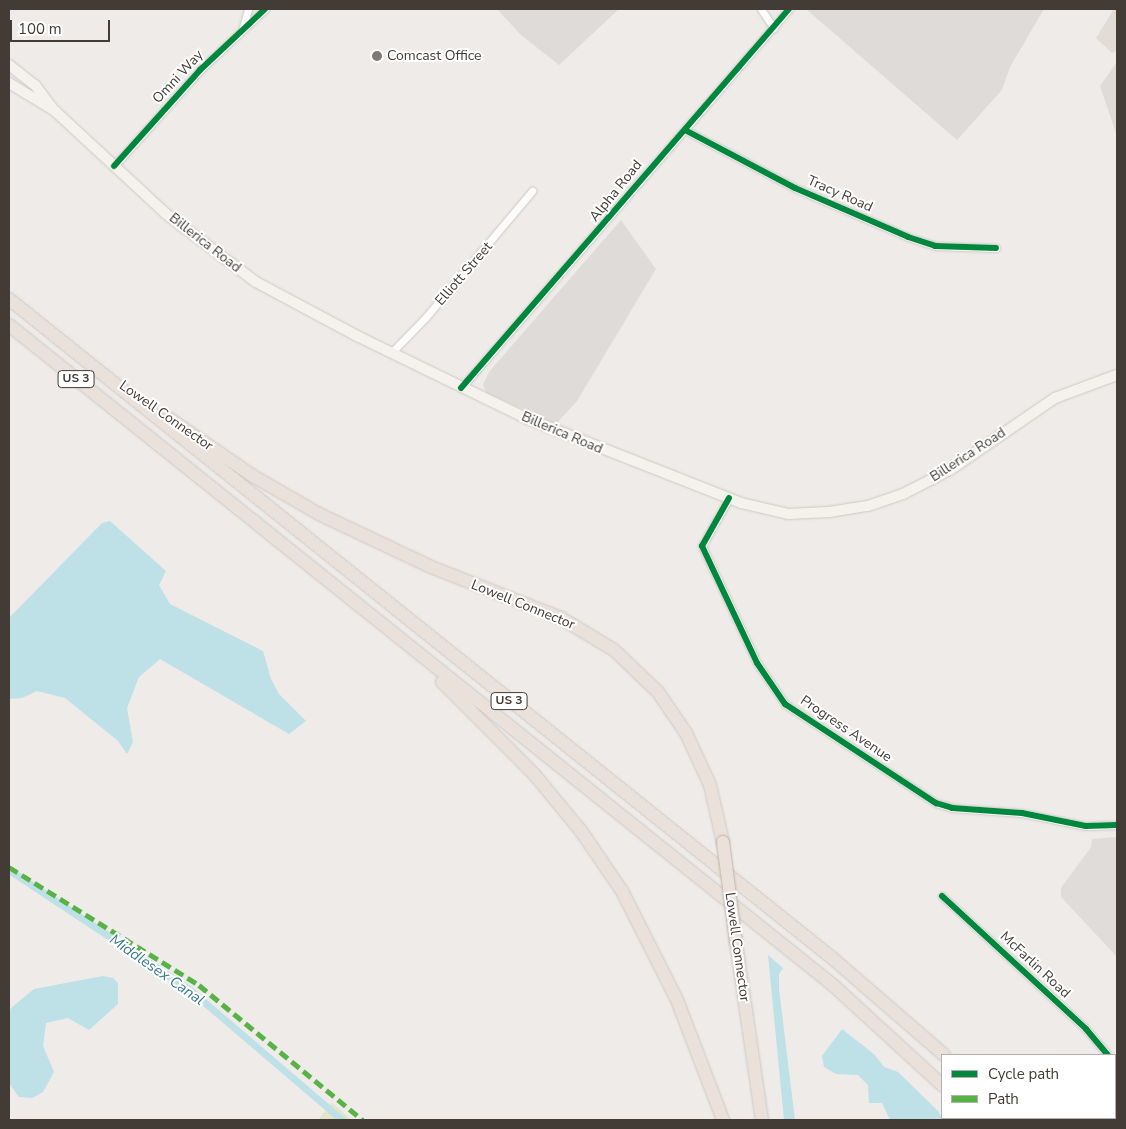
<!DOCTYPE html>
<html>
<head>
<meta charset="utf-8">
<style>
  body { margin:0 }
  #map { position:relative; width:1126px; height:1129px; overflow:hidden; background:#eeebe8; font-family:"Nunito Sans",sans-serif }
  div>[style] { position:absolute }
  .residential>* { inset:0; background:#e1dcd6 }
  .industrial>* { inset:0; background:#dfdbd8 }
  .green>* { inset:0; background:#e1e5cb }
  .parking>* { inset:0; background:#dfdcd9 }
  .water>* { inset:0; background:#bee0e7 }
  .canal>* { height:7px; margin:-3.5px; padding:0 3.5px; transform-origin:3.5px; border-radius:3.5px; background:#bee0e7 }
  .roads { filter:drop-shadow(0 0 1px #ccc9c6) drop-shadow(0 0 1px #ccc9c6) }
  .street>* { height:7px; margin:-3.5px; padding:0 3.5px; transform-origin:3.5px; border-radius:3.5px; background:#fcfcfc }
  .secondary>* { height:10px; margin:-5px; padding:0 5px; transform-origin:5px; border-radius:5px; background:#f5f2ee }
  .highway>* { height:12px; margin:-6px; padding:0 6px; transform-origin:6px; border-radius:6px; background:#e9e1da }
  .bridges { filter:drop-shadow(0 0 1px #c3b2a7) drop-shadow(0 0 1px #c3b2a7) }
  .highway-bridge>* { height:12px; margin:-6px; padding:0 6px; transform-origin:6px; border-radius:6px; background:#e9e1da }
  .quiet>* { height:5px; margin-top:-2.5px; transform-origin:0; background:repeating-linear-gradient(90deg,#57b346 0 10px,transparent 0 15px) }
  .cycleway>* { height:6px; margin:-3px; padding:0 3px; transform-origin:3px; border-radius:3px; background:#00873e }
  .dots>* { width:14px; height:14px; translate:-50% -50%; box-sizing:border-box; border:2px solid #fff; border-radius:50% }
  span { translate:-50% -50%; white-space:nowrap; text-align:center; line-height:1.15; -webkit-text-stroke:4px #fff; paint-order:stroke }
  .shield-label span { padding:1px 4px; background:#fff; border:1px solid; border-radius:4px; -webkit-text-stroke-width:0 }
  .shield-label { font-size:12px; color:#423b36; font-weight:700 }
  .poi-label { font-size:14px; color:#423b36 }
  .left { translate:0 -50%; text-align:left }
  .street-label { font-size:14px; color:#423b36 }
  .water-label { font-size:15px; color:#367a8b; font-style:italic }
  .frame { position:absolute; inset:0; border:10px solid #423b36; pointer-events:none }
  .legend { position:absolute; left:941px; top:1054px; width:175px; height:65px; box-sizing:border-box; background:#fff; border:1px solid #b3b1af; margin:0; padding:6px 9px; list-style:none; font-size:15px; color:#423b36 }
  .legend li { display:flex; align-items:center; gap:10px; height:25px }
  .legend b { width:25px; border:1px solid #b3b1af }
  .scale { position:absolute; left:10px; top:20px; width:100px; height:22px; box-sizing:border-box; border:2px solid #423b36; border-top:0; padding-left:6px; font-size:15px; line-height:18px; white-space:nowrap; color:#423b36; -webkit-text-stroke:4px #fff; paint-order:stroke }
</style>
</head>
<body>
<div id="map">
  <div class="residential">
    <div style="clip-path:polygon(1114px 9px,1117px 9px,1117px 51px,1112px 53px,1096px 38px)"></div>
  </div>
  <div class="industrial">
    <div style="clip-path:polygon(497px 9px,619px 9px,559px 65px,521px 35px)"></div>
    <div style="clip-path:polygon(806px 9px,1044px 9px,1010px 67px,1002px 90px,957px 140px)"></div>
    <div style="clip-path:polygon(1117px 62px,1117px 136px,1100px 86px)"></div>
    <div style="clip-path:polygon(621px 220px,656px 269px,577px 401px,556px 424px,487px 393px,483px 385px,489px 372px)"></div>
  </div>
  <div class="green">
    <div style="clip-path:polygon(332px 1102px,332px 1103px,352px 1120px,318px 1120px)"></div>
  </div>
  <div class="parking">
    <div style="clip-path:polygon(1117px 837px,1117px 957px,1061px 897px,1061px 888px,1091px 847px,1092px 839px)"></div>
  </div>
  <div class="water">
    <div style="clip-path:polygon(110px 521px,166px 571px,159px 585px,170px 604px,263px 651px,271px 679px,279px 694px,306px 721px,289px 734px,160px 659px,139px 677px,127px 708px,133px 742px,127px 754px,118px 741px,65px 698px,37px 691px,22px 698px,9px 699px,9px 618px,102px 523px)"></div>
    <div style="clip-path:polygon(768px 955px,783px 968px,779px 974px,779px 989px,795px 1120px,784px 1120px)"></div>
    <div style="clip-path:polygon(103px 976px,113px 978px,118px 983px,118px 1004px,89px 1030px,68px 1018px,46px 1023px,43px 1046px,54px 1072px,43px 1092px,32px 1098px,19px 1097px,9px 1083px,9px 1013px,11px 1008px,34px 989px)"></div>
    <div style="clip-path:polygon(842px 1029px,875px 1055px,884px 1067px,898px 1072px,938px 1111px,943px 1120px,890px 1120px,882px 1103px,869px 1103px,868px 1085px,858px 1075px,836px 1074px,824px 1067px,822px 1056px)"></div>
  </div>
  <div class="canal">
    <div style="left:9px;top:870px;width:217px;rotate:33.5deg"></div>
    <div style="left:190px;top:990px;width:200px;rotate:40.5deg"></div>
  </div>
  <div class="roads">
    <div class="street">
      <div style="left:761px;top:9px;width:23px;rotate:56deg"></div>
      <div style="left:243px;top:27px;width:19px;rotate:-74deg"></div>
      <div style="left:685px;top:130px;width:124px;rotate:27.8deg"></div>
      <div style="left:795px;top:188px;width:123px;rotate:23.4deg"></div>
      <div style="left:908px;top:237px;width:28px;rotate:18deg"></div>
      <div style="left:935px;top:246px;width:61px;rotate:1.9deg"></div>
      <div style="left:114px;top:166px;width:129px;rotate:-48.1deg"></div>
      <div style="left:200px;top:70px;width:89px;rotate:-43.2deg"></div>
      <div style="left:391px;top:353px;width:50px;rotate:-45.8deg"></div>
      <div style="left:426px;top:317px;width:165px;rotate:-49.9deg"></div>
      <div style="left:461px;top:388px;width:501px;rotate:-49.13deg"></div>
      <div style="left:729px;top:498px;width:55px;rotate:119.4deg"></div>
      <div style="left:702px;top:546px;width:129px;rotate:64.8deg"></div>
      <div style="left:757px;top:663px;width:50px;rotate:55.7deg"></div>
      <div style="left:785px;top:704px;width:181px;rotate:33.3deg"></div>
      <div style="left:936px;top:803px;width:17px;rotate:17deg"></div>
      <div style="left:952px;top:808px;width:70px;rotate:4.1deg"></div>
      <div style="left:1022px;top:813px;width:65px;rotate:11.5deg"></div>
      <div style="left:1086px;top:826px;width:31px;rotate:-2deg"></div>
      <div style="left:942px;top:896px;width:196px;rotate:42.7deg"></div>
      <div style="left:1086px;top:1029px;width:34px;rotate:50deg"></div>
      <div style="left:1115px;top:1064px;width:4px;rotate:56deg"></div>
    </div>
    <div class="secondary">
      <div style="left:9px;top:65px;width:33px;rotate:38deg"></div>
      <div style="left:35px;top:85px;width:30px;rotate:53deg"></div>
      <div style="left:9px;top:83px;width:54px;rotate:31.3deg"></div>
      <div style="left:55px;top:111px;width:150px;rotate:42.8deg"></div>
      <div style="left:165px;top:213px;width:114px;rotate:37.2deg"></div>
      <div style="left:256px;top:282px;width:115px;rotate:28.1deg"></div>
      <div style="left:357px;top:336px;width:190px;rotate:25.9deg"></div>
      <div style="left:528px;top:419px;width:229px;rotate:21.5deg"></div>
      <div style="left:741px;top:503px;width:48px;rotate:13.2deg"></div>
      <div style="left:788px;top:514px;width:41px;rotate:-2.8deg"></div>
      <div style="left:829px;top:512px;width:39px;rotate:-9deg"></div>
      <div style="left:868px;top:506px;width:37px;rotate:-19deg"></div>
      <div style="left:903px;top:494px;width:53px;rotate:-27.1deg"></div>
      <div style="left:950px;top:470px;width:127px;rotate:-34.4deg"></div>
      <div style="left:1055px;top:398px;width:66px;rotate:-20.4deg"></div>
    </div>
    <div class="highway">
      <div style="left:9px;top:299px;width:1053px;rotate:38.68deg"></div>
      <div style="left:831px;top:957px;width:150px;rotate:40.9deg"></div>
      <div style="left:9px;top:325px;width:1057px;rotate:38.7deg"></div>
      <div style="left:834px;top:986px;width:147px;rotate:42.5deg"></div>
      <div style="left:170px;top:419px;width:101px;rotate:34.5deg"></div>
      <div style="left:253px;top:476px;width:76px;rotate:29.9deg"></div>
      <div style="left:319px;top:514px;width:124px;rotate:25.3deg"></div>
      <div style="left:431px;top:567px;width:140px;rotate:21.4deg"></div>
      <div style="left:561px;top:618px;width:62px;rotate:31.1deg"></div>
      <div style="left:614px;top:650px;width:61px;rotate:43.7deg"></div>
      <div style="left:658px;top:692px;width:50px;rotate:55.7deg"></div>
      <div style="left:686px;top:733px;width:57px;rotate:65.2deg"></div>
      <div style="left:710px;top:785px;width:58px;rotate:77.2deg"></div>
      <div style="left:442px;top:682px;width:130px;rotate:45deg"></div>
      <div style="left:534px;top:774px;width:74px;rotate:50.5deg"></div>
      <div style="left:581px;top:831px;width:73px;rotate:55.7deg"></div>
      <div style="left:622px;top:891px;width:122px;rotate:63.2deg"></div>
      <div style="left:677px;top:1000px;width:129px;rotate:69deg"></div>
      <div style="left:736px;top:942px;width:180px;rotate:81.7deg"></div>
      <div style="left:964px;top:1118px;width:3px;rotate:45deg"></div>
      <div style="left:975px;top:1118px;width:4px;rotate:34deg"></div>
      <div style="left:1006px;top:1118px;width:4px;rotate:34deg"></div>
      <div style="left:1019px;top:1118px;width:4px;rotate:34deg"></div>
    </div>
  </div>
  <div class="bridges">
    <div class="highway-bridge">
      <div style="left:723px;top:842px;width:101px;rotate:82.6deg"></div>
    </div>
  </div>
  <div class="quiet">
    <div style="left:9px;top:867px;width:224px;rotate:31.8deg"></div>
    <div style="left:199px;top:985px;width:212px;rotate:39.5deg"></div>
  </div>
  <div class="cycleway">
    <div style="left:685px;top:130px;width:124px;rotate:27.8deg"></div>
    <div style="left:795px;top:188px;width:123px;rotate:23.4deg"></div>
    <div style="left:908px;top:237px;width:28px;rotate:18deg"></div>
    <div style="left:935px;top:246px;width:61px;rotate:1.9deg"></div>
    <div style="left:114px;top:166px;width:129px;rotate:-48.1deg"></div>
    <div style="left:200px;top:70px;width:89px;rotate:-43.2deg"></div>
    <div style="left:461px;top:388px;width:501px;rotate:-49.13deg"></div>
    <div style="left:729px;top:498px;width:55px;rotate:119.4deg"></div>
    <div style="left:702px;top:546px;width:129px;rotate:64.8deg"></div>
    <div style="left:757px;top:663px;width:50px;rotate:55.7deg"></div>
    <div style="left:785px;top:704px;width:181px;rotate:33.3deg"></div>
    <div style="left:936px;top:803px;width:17px;rotate:17deg"></div>
    <div style="left:952px;top:808px;width:70px;rotate:4.1deg"></div>
    <div style="left:1022px;top:813px;width:65px;rotate:11.5deg"></div>
    <div style="left:1086px;top:826px;width:31px;rotate:-2deg"></div>
    <div style="left:942px;top:896px;width:196px;rotate:42.7deg"></div>
    <div style="left:1086px;top:1029px;width:34px;rotate:50deg"></div>
  </div>
  <div class="dots">
    <div style="left:377px;top:56px;background:#7e7974"></div>
  </div>
  <div class="shield-label">
    <span style="left:76px;top:379px">US 3</span>
    <span style="left:509px;top:701px">US 3</span>
  </div>
  <div class="poi-label">
    <span class="left" style="left:387px;top:56px">Comcast Office</span>
  </div>
  <div class="street-label">
    <span style="left:178px;top:77px;rotate:-47deg">Omni Way</span>
    <span style="left:616px;top:191px;rotate:-51deg">Alpha Road</span>
    <span style="left:840px;top:194px;rotate:24deg">Tracy Road</span>
    <span style="left:205px;top:243px;rotate:38deg">Billerica Road</span>
    <span style="left:464px;top:274px;rotate:-49deg">Elliott Street</span>
    <span style="left:166px;top:416px;rotate:35deg">Lowell Connector</span>
    <span style="left:562px;top:433px;rotate:23deg">Billerica Road</span>
    <span style="left:968px;top:455px;rotate:-33deg">Billerica Road</span>
    <span style="left:523px;top:605px;rotate:22deg">Lowell Connector</span>
    <span style="left:846px;top:729px;rotate:34deg">Progress Avenue</span>
    <span style="left:737px;top:947px;rotate:82deg">Lowell Connector</span>
    <span style="left:1035px;top:965px;rotate:43deg">McFarlin Road</span>
  </div>
  <div class="water-label">
    <span style="left:157px;top:970px;rotate:35deg">Middlesex Canal</span>
  </div>
  <div class="frame"></div>
  <ul class="legend">
  <li><b style="height:6px;background:#00873e"></b>Cycle path</li>
  <li><b style="height:6px;background:#57b346"></b>Path</li>
  </ul>
  <div class="scale">100 m</div>
</div>
</body>
</html>
